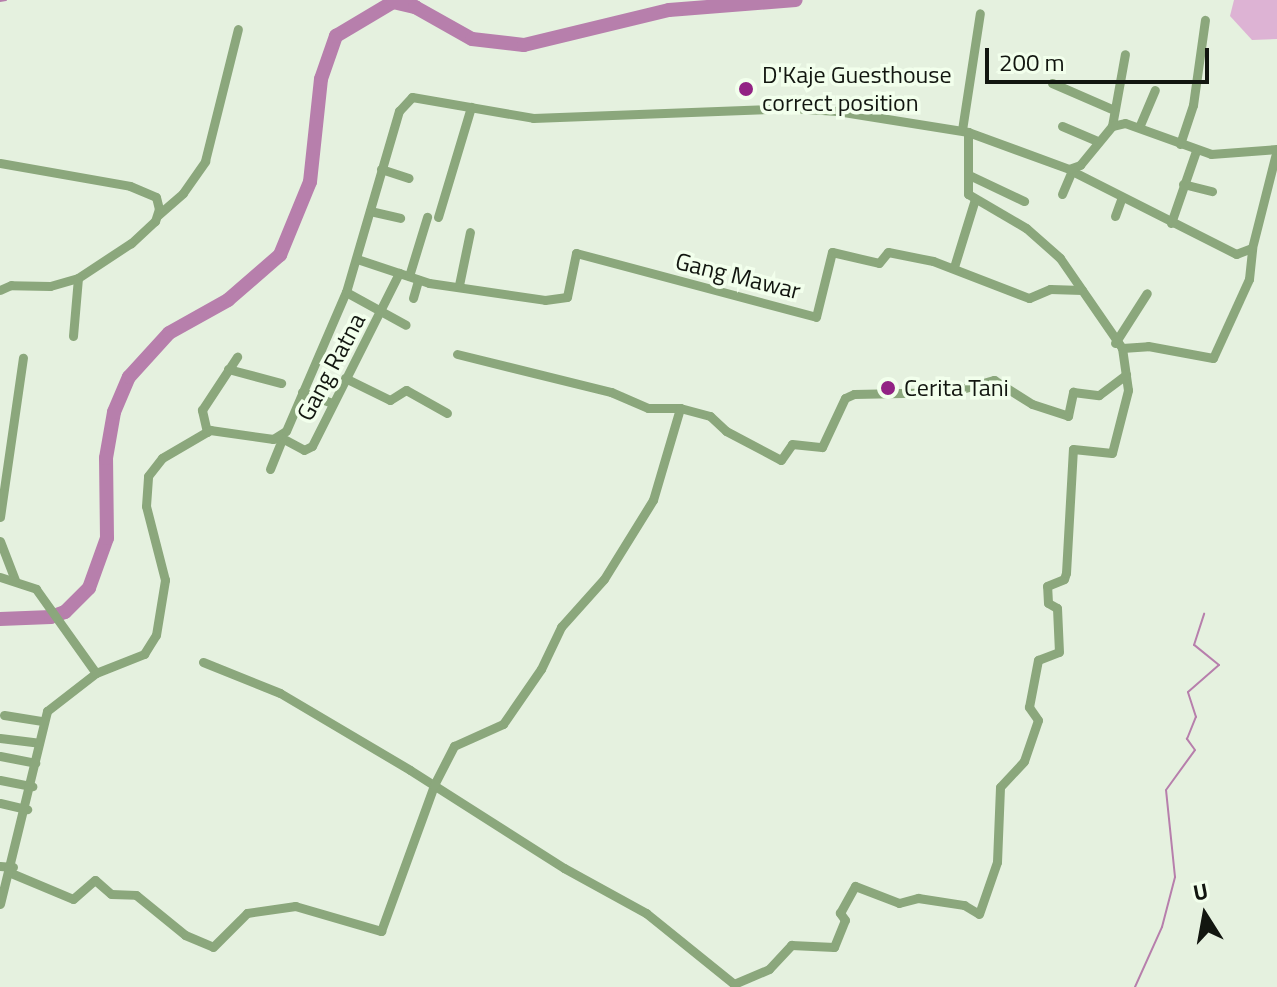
<!DOCTYPE html>
<html>
<head>
<meta charset="utf-8">
<style>
  body { margin:0 }
  #map { position:relative; width:1277px; height:987px; overflow:hidden; background:#e5f1df; font-family:"Titillium Web",sans-serif }
  div>[style] { position:absolute }
  .green>* { inset:0; background:#ddb3d4 }
  .stream>* { height:2px; margin:-1px; padding:0 1px; transform-origin:1px; border-radius:1px; background:#b77fac }
  .river>* { height:14px; margin:-7px; padding:0 7px; transform-origin:7px; border-radius:7px; background:#b77fac }
  .minor>* { height:9px; margin:-4.5px; padding:0 4.5px; transform-origin:4.5px; border-radius:4.5px; background:#8ba77c }
  .dots>* { width:22px; height:22px; translate:-50% -50%; box-sizing:border-box; border:4px solid #f2ffec; border-radius:50% }
  span { translate:-50% -50%; white-space:nowrap; text-align:center; line-height:1.15; -webkit-text-stroke:7px #f2ffec; paint-order:stroke }
  .poi-label { font-size:24px; color:#121610 }
  .left { translate:0 -50%; text-align:left }
  .street-label { font-size:24px; color:#121610 }
  .north { position:absolute; left:1165px; top:875px; width:80px; height:80px; -webkit-text-stroke:6px #f2ffec; paint-order:stroke; rotate:349deg; font-size:22px; font-weight:700; line-height:32px; text-align:center; color:#121610 }
  .north::after { content:''; display:block; margin:auto; width:28px; height:36px; background:#121610; clip-path:polygon(50% 0,100% 100%,50% 72%,0 100%) }
  .scale { position:absolute; left:985px; top:48px; width:224px; height:36px; box-sizing:border-box; border:4px solid #121610; border-top:0; padding-left:10px; font-size:24px; line-height:28px; white-space:nowrap; color:#121610; -webkit-text-stroke:6px #f2ffec; paint-order:stroke }
</style>
</head>
<body>
<div id="map">
  <div class="green">
    <div style="clip-path:polygon(1234px 0,1277px 0,1277px 39px,1252px 40px,1230px 16px)"></div>
  </div>
  <div class="stream">
    <div style="left:0;top:1px;width:6px;rotate:-9deg"></div>
    <div style="left:399px;top:3px;width:3px;rotate:-72deg"></div>
    <div style="left:1135px;top:987px;width:66px;rotate:-65.8deg"></div>
    <div style="left:1162px;top:927px;width:52px;rotate:-75.4deg"></div>
    <div style="left:1175px;top:877px;width:87px;rotate:-95.9deg"></div>
    <div style="left:1166px;top:790px;width:49px;rotate:-54.1deg"></div>
    <div style="left:1195px;top:750px;width:14px;rotate:-126deg"></div>
    <div style="left:1187px;top:739px;width:24px;rotate:-68deg"></div>
    <div style="left:1196px;top:717px;width:26px;rotate:-108deg"></div>
    <div style="left:1188px;top:692px;width:41px;rotate:-41.1deg"></div>
    <div style="left:1219px;top:665px;width:32px;rotate:-141deg"></div>
    <div style="left:1194px;top:645px;width:33px;rotate:-72deg"></div>
  </div>
  <div class="river">
    <div style="left:0;top:619px;width:51px;rotate:-2.2deg"></div>
    <div style="left:51px;top:617px;width:15px;rotate:-20deg"></div>
    <div style="left:65px;top:612px;width:34px;rotate:-45deg"></div>
    <div style="left:89px;top:588px;width:53px;rotate:-70.2deg"></div>
    <div style="left:107px;top:538px;width:80px;rotate:-90.7deg"></div>
    <div style="left:106px;top:458px;width:47px;rotate:-80.1deg"></div>
    <div style="left:114px;top:412px;width:38px;rotate:-67deg"></div>
    <div style="left:129px;top:377px;width:59px;rotate:-47.7deg"></div>
    <div style="left:169px;top:333px;width:68px;rotate:-29.2deg"></div>
    <div style="left:228px;top:300px;width:69px;rotate:-40.9deg"></div>
    <div style="left:280px;top:255px;width:79px;rotate:-67.7deg"></div>
    <div style="left:310px;top:182px;width:104px;rotate:-83.9deg"></div>
    <div style="left:321px;top:79px;width:46px;rotate:-70.8deg"></div>
    <div style="left:336px;top:36px;width:66px;rotate:-30.8deg"></div>
    <div style="left:393px;top:2px;width:23px;rotate:13deg"></div>
    <div style="left:415px;top:7px;width:65px;rotate:29.3deg"></div>
    <div style="left:472px;top:39px;width:52px;rotate:6.6deg"></div>
    <div style="left:524px;top:45px;width:149px;rotate:-13.6deg"></div>
    <div style="left:669px;top:10px;width:127px;rotate:-4.5deg"></div>
  </div>
  <div class="minor">
    <div style="left:1052px;top:83px;width:68px;rotate:23.5deg"></div>
    <div style="left:1140px;top:125px;width:38px;rotate:-67deg"></div>
    <div style="left:1062px;top:126px;width:39px;rotate:23deg"></div>
    <div style="left:1112px;top:126px;width:73px;rotate:-79.8deg"></div>
    <div style="left:962px;top:130px;width:118px;rotate:-81.3deg"></div>
    <div style="left:1180px;top:144px;width:41px;rotate:-71.6deg"></div>
    <div style="left:1193px;top:105px;width:86px;rotate:-82deg"></div>
    <div style="left:0;top:163px;width:132px;rotate:10deg"></div>
    <div style="left:130px;top:186px;width:28px;rotate:23deg"></div>
    <div style="left:156px;top:197px;width:12px;rotate:76deg"></div>
    <div style="left:159px;top:209px;width:13px;rotate:108deg"></div>
    <div style="left:155px;top:221px;width:33px;rotate:137deg"></div>
    <div style="left:131px;top:243px;width:64px;rotate:146.6deg"></div>
    <div style="left:78px;top:278px;width:29px;rotate:164deg"></div>
    <div style="left:50px;top:286px;width:39px;rotate:-179deg"></div>
    <div style="left:11px;top:285px;width:12px;rotate:156deg"></div>
    <div style="left:381px;top:169px;width:29px;rotate:18deg"></div>
    <div style="left:1072px;top:171px;width:184px;rotate:26.8deg"></div>
    <div style="left:1236px;top:254px;width:17px;rotate:-21deg"></div>
    <div style="left:969px;top:175px;width:61px;rotate:25.3deg"></div>
    <div style="left:1183px;top:184px;width:30px;rotate:14deg"></div>
    <div style="left:1062px;top:194px;width:28px;rotate:-67deg"></div>
    <div style="left:370px;top:211px;width:31px;rotate:13deg"></div>
    <div style="left:158px;top:215px;width:33px;rotate:-41deg"></div>
    <div style="left:183px;top:193px;width:39px;rotate:-55deg"></div>
    <div style="left:205px;top:161px;width:136px;rotate:-76deg"></div>
    <div style="left:1115px;top:216px;width:20px;rotate:-70deg"></div>
    <div style="left:438px;top:217px;width:115px;rotate:-73.3deg"></div>
    <div style="left:1171px;top:223px;width:76px;rotate:-70.9deg"></div>
    <div style="left:357px;top:259px;width:76px;rotate:18.4deg"></div>
    <div style="left:429px;top:283px;width:117px;rotate:8.3deg"></div>
    <div style="left:545px;top:300px;width:22px;rotate:-8deg"></div>
    <div style="left:567px;top:297px;width:45px;rotate:-78.4deg"></div>
    <div style="left:576px;top:253px;width:248px;rotate:14.9deg"></div>
    <div style="left:816px;top:317px;width:67px;rotate:-76.2deg"></div>
    <div style="left:832px;top:252px;width:48px;rotate:13.2deg"></div>
    <div style="left:879px;top:263px;width:14px;rotate:-51deg"></div>
    <div style="left:888px;top:252px;width:46px;rotate:11.3deg"></div>
    <div style="left:933px;top:261px;width:103px;rotate:21.1deg"></div>
    <div style="left:1029px;top:298px;width:23px;rotate:-23deg"></div>
    <div style="left:1050px;top:289px;width:32px;rotate:2deg"></div>
    <div style="left:954px;top:267px;width:71px;rotate:-72.8deg"></div>
    <div style="left:409px;top:276px;width:62px;rotate:-73deg"></div>
    <div style="left:459px;top:285px;width:54px;rotate:-78.3deg"></div>
    <div style="left:346px;top:292px;width:68px;rotate:28.8deg"></div>
    <div style="left:413px;top:298px;width:19px;rotate:-74deg"></div>
    <div style="left:73px;top:336px;width:58px;rotate:-85.1deg"></div>
    <div style="left:1115px;top:343px;width:59px;rotate:-57.4deg"></div>
    <div style="left:1122px;top:348px;width:26px;rotate:-4deg"></div>
    <div style="left:1148px;top:346px;width:66px;rotate:10.5deg"></div>
    <div style="left:1213px;top:358px;width:87px;rotate:-65.5deg"></div>
    <div style="left:1249px;top:279px;width:31px;rotate:-84deg"></div>
    <div style="left:1252px;top:248px;width:102px;rotate:-75.8deg"></div>
    <div style="left:457px;top:354px;width:159px;rotate:13.9deg"></div>
    <div style="left:611px;top:392px;width:40px;rotate:23.4deg"></div>
    <div style="left:648px;top:408px;width:32px"></div>
    <div style="left:228px;top:369px;width:55px;rotate:14.8deg"></div>
    <div style="left:345px;top:378px;width:50px;rotate:26.1deg"></div>
    <div style="left:390px;top:400px;width:19px;rotate:-32deg"></div>
    <div style="left:406px;top:390px;width:47px;rotate:29.3deg"></div>
    <div style="left:302px;top:392px;width:30px;rotate:20deg"></div>
    <div style="left:207px;top:432px;width:23px;rotate:-103deg"></div>
    <div style="left:202px;top:410px;width:64px;rotate:-56.6deg"></div>
    <div style="left:280px;top:437px;width:27px;rotate:28deg"></div>
    <div style="left:304px;top:450px;width:9px;rotate:-27deg"></div>
    <div style="left:312px;top:446px;width:194px;rotate:-63.3deg"></div>
    <div style="left:270px;top:469px;width:32px;rotate:-68deg"></div>
    <div style="left:0;top:517px;width:161px;rotate:-81.8deg"></div>
    <div style="left:0;top:541px;width:42px;rotate:69deg"></div>
    <div style="left:0;top:577px;width:38px;rotate:18deg"></div>
    <div style="left:36px;top:589px;width:103px;rotate:54.5deg"></div>
    <div style="left:203px;top:662px;width:83px;rotate:21.9deg"></div>
    <div style="left:280px;top:693px;width:151px;rotate:30.6deg"></div>
    <div style="left:410px;top:770px;width:183px;rotate:32.5deg"></div>
    <div style="left:564px;top:868px;width:94px;rotate:28.8deg"></div>
    <div style="left:646px;top:913px;width:113px;rotate:38.9deg"></div>
    <div style="left:734px;top:984px;width:38px;rotate:-23deg"></div>
    <div style="left:769px;top:969px;width:33px;rotate:-47deg"></div>
    <div style="left:791px;top:945px;width:43px;rotate:2.7deg"></div>
    <div style="left:834px;top:947px;width:29px;rotate:-68deg"></div>
    <div style="left:845px;top:920px;width:9px;rotate:-126deg"></div>
    <div style="left:840px;top:913px;width:31px;rotate:-61deg"></div>
    <div style="left:855px;top:886px;width:47px;rotate:21.1deg"></div>
    <div style="left:899px;top:903px;width:20px;rotate:-15deg"></div>
    <div style="left:918px;top:898px;width:47px;rotate:8.7deg"></div>
    <div style="left:964px;top:905px;width:17px;rotate:31deg"></div>
    <div style="left:979px;top:914px;width:55px;rotate:-70.9deg"></div>
    <div style="left:997px;top:862px;width:75px;rotate:-87.7deg"></div>
    <div style="left:1000px;top:787px;width:35px;rotate:-47deg"></div>
    <div style="left:1024px;top:761px;width:43px;rotate:-71.1deg"></div>
    <div style="left:1038px;top:720px;width:16px;rotate:-125deg"></div>
    <div style="left:1029px;top:707px;width:48px;rotate:-79.2deg"></div>
    <div style="left:1038px;top:660px;width:22px;rotate:-21deg"></div>
    <div style="left:1059px;top:652px;width:44px;rotate:-92.6deg"></div>
    <div style="left:1057px;top:608px;width:10px;rotate:-151deg"></div>
    <div style="left:1048px;top:603px;width:17px;rotate:-93deg"></div>
    <div style="left:1047px;top:586px;width:18px;rotate:-22deg"></div>
    <div style="left:1064px;top:579px;width:6px;rotate:-72deg"></div>
    <div style="left:1066px;top:573px;width:124px;rotate:-86.8deg"></div>
    <div style="left:1073px;top:449px;width:39px;rotate:6deg"></div>
    <div style="left:1112px;top:453px;width:65px;rotate:-75.7deg"></div>
    <div style="left:1128px;top:390px;width:42px;rotate:-98.1deg"></div>
    <div style="left:1122px;top:348px;width:109px;rotate:-124.6deg"></div>
    <div style="left:1060px;top:258px;width:45px;rotate:-138.6deg"></div>
    <div style="left:1026px;top:228px;width:67px;rotate:-149.6deg"></div>
    <div style="left:968px;top:194px;width:62px;rotate:-90deg"></div>
    <div style="left:4px;top:715px;width:39px;rotate:9deg"></div>
    <div style="left:0;top:738px;width:39px;rotate:7deg"></div>
    <div style="left:0;top:756px;width:36px;rotate:11deg"></div>
    <div style="left:0;top:780px;width:33px;rotate:11deg"></div>
    <div style="left:0;top:803px;width:28px;rotate:13deg"></div>
    <div style="left:0;top:866px;width:13px;rotate:4deg"></div>
    <div style="left:11px;top:873px;width:67px;rotate:22.8deg"></div>
    <div style="left:73px;top:899px;width:29px;rotate:-41deg"></div>
    <div style="left:95px;top:880px;width:21px;rotate:41deg"></div>
    <div style="left:111px;top:894px;width:25px;rotate:2deg"></div>
    <div style="left:136px;top:895px;width:63px;rotate:39.2deg"></div>
    <div style="left:185px;top:935px;width:30px;rotate:23deg"></div>
    <div style="left:213px;top:947px;width:48px;rotate:-45deg"></div>
    <div style="left:247px;top:913px;width:49px;rotate:-8.3deg"></div>
    <div style="left:295px;top:906px;width:90px;rotate:16.2deg"></div>
    <div style="left:381px;top:931px;width:155px;rotate:-70deg"></div>
    <div style="left:434px;top:785px;width:44px;rotate:-62.9deg"></div>
    <div style="left:454px;top:746px;width:54px;rotate:-24.2deg"></div>
    <div style="left:503px;top:724px;width:67px;rotate:-55.4deg"></div>
    <div style="left:541px;top:669px;width:47px;rotate:-64.5deg"></div>
    <div style="left:561px;top:627px;width:64px;rotate:-48.1deg"></div>
    <div style="left:604px;top:579px;width:93px;rotate:-58.2deg"></div>
    <div style="left:653px;top:500px;width:96px;rotate:-73.6deg"></div>
    <div style="left:680px;top:408px;width:31px;rotate:15deg"></div>
    <div style="left:710px;top:416px;width:22px;rotate:43deg"></div>
    <div style="left:726px;top:431px;width:62px;rotate:27.8deg"></div>
    <div style="left:781px;top:460px;width:19px;rotate:-55deg"></div>
    <div style="left:792px;top:444px;width:30px;rotate:6deg"></div>
    <div style="left:822px;top:447px;width:54px;rotate:-64.9deg"></div>
    <div style="left:845px;top:398px;width:10px;rotate:-24deg"></div>
    <div style="left:854px;top:394px;width:97px;rotate:-1.2deg"></div>
    <div style="left:951px;top:392px;width:45px;rotate:-15.6deg"></div>
    <div style="left:994px;top:380px;width:45px;rotate:32.3deg"></div>
    <div style="left:1032px;top:404px;width:38px;rotate:18deg"></div>
    <div style="left:1068px;top:416px;width:25px;rotate:-78deg"></div>
    <div style="left:1073px;top:392px;width:26px;rotate:7deg"></div>
    <div style="left:1099px;top:395px;width:34px;rotate:-37deg"></div>
    <div style="left:0;top:904px;width:199px;rotate:-76.3deg"></div>
    <div style="left:47px;top:711px;width:62px;rotate:-37.8deg"></div>
    <div style="left:96px;top:673px;width:52px;rotate:-21.6deg"></div>
    <div style="left:144px;top:654px;width:22px;rotate:-58deg"></div>
    <div style="left:156px;top:635px;width:56px;rotate:-80.7deg"></div>
    <div style="left:165px;top:580px;width:76px;rotate:-104.4deg"></div>
    <div style="left:146px;top:506px;width:30px;rotate:-86deg"></div>
    <div style="left:148px;top:476px;width:23px;rotate:-52deg"></div>
    <div style="left:162px;top:458px;width:56px;rotate:-30.3deg"></div>
    <div style="left:210px;top:430px;width:64px;rotate:8.1deg"></div>
    <div style="left:273px;top:439px;width:15px;rotate:-32deg"></div>
    <div style="left:286px;top:431px;width:151px;rotate:-66.7deg"></div>
    <div style="left:346px;top:292px;width:189px;rotate:-73.7deg"></div>
    <div style="left:399px;top:111px;width:19px;rotate:-47deg"></div>
    <div style="left:412px;top:97px;width:123px;rotate:9.8deg"></div>
    <div style="left:533px;top:118px;width:259px;rotate:-2.2deg"></div>
    <div style="left:792px;top:108px;width:45px;rotate:3.8deg"></div>
    <div style="left:837px;top:111px;width:133px;rotate:9.1deg"></div>
    <div style="left:968px;top:132px;width:108px;rotate:20.1deg"></div>
    <div style="left:1069px;top:169px;width:12px;rotate:-20deg"></div>
    <div style="left:1080px;top:165px;width:50px;rotate:-50.6deg"></div>
    <div style="left:1112px;top:126px;width:13px;rotate:-13deg"></div>
    <div style="left:1125px;top:123px;width:91px;rotate:19.8deg"></div>
    <div style="left:1211px;top:154px;width:66px;rotate:-4.3deg"></div>
  </div>
  <div class="dots">
    <div style="left:746px;top:89px;background:#922384"></div>
    <div style="left:888px;top:388px;background:#922384"></div>
  </div>
  <div class="poi-label">
    <span class="left" style="left:762px;top:89px">D'Kaje Guesthouse<br>correct position</span>
    <span class="left" style="left:904px;top:388px">Cerita Tani</span>
  </div>
  <div class="street-label">
    <span style="left:738px;top:276px;rotate:14deg">Gang Mawar</span>
    <span style="left:331px;top:367px;rotate:-62deg">Gang Ratna</span>
  </div>
  <div class="north">U</div>
  <div class="scale">200 m</div>
</div>
</body>
</html>
